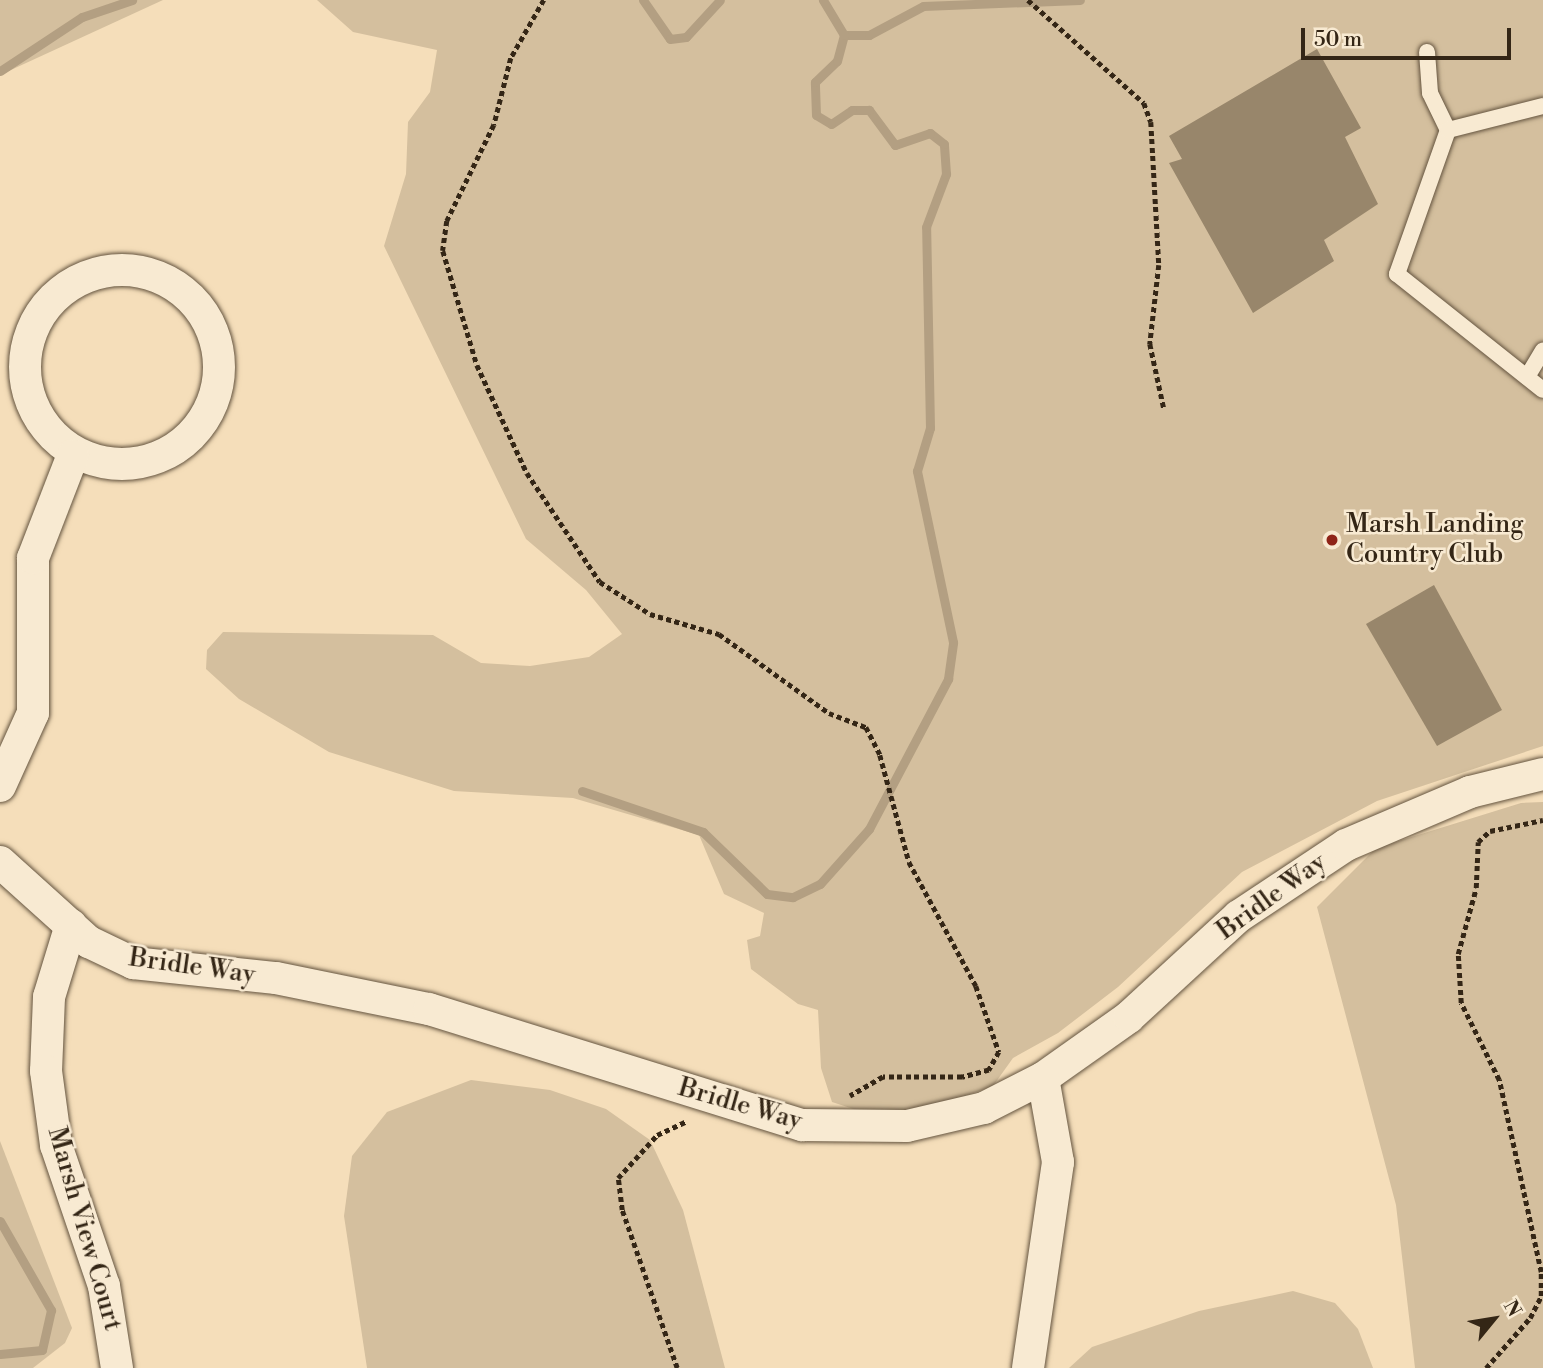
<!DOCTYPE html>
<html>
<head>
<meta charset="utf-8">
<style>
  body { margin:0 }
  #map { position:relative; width:1543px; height:1368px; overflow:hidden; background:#f5deba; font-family:"Libre Bodoni",serif }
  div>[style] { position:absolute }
  .green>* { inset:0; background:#d4bf9e }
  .stream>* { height:9px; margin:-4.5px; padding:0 4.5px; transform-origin:4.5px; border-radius:4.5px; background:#b39f82 }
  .building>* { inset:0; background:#98866b }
  .path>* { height:4.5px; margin-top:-2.25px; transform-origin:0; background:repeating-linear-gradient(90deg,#342616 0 5px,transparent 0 8.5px) }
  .roads { filter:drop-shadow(0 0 2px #64543f) drop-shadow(0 0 2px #64543f) }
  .service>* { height:16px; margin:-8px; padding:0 8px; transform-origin:8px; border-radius:8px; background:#f8ead2 }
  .minor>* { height:32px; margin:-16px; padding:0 16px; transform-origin:16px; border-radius:16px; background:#f8ead2 }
  .minor>.ring { margin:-16px; padding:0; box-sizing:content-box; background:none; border:32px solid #f8ead2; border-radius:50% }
  .dots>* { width:19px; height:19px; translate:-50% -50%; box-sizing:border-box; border:4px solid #f8ead2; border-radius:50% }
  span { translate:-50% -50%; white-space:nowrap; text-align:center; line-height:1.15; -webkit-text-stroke:5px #f8ead2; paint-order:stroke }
  .poi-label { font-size:26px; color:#342616 }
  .left { translate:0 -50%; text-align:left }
  .street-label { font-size:26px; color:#342616 }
  .north { position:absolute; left:1459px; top:1284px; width:70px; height:70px; -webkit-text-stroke:5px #f8ead2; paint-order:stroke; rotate:60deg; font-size:19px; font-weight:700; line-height:28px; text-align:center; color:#342616 }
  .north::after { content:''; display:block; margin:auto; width:24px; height:32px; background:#342616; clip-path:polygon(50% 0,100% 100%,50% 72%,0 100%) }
  .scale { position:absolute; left:1301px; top:28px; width:210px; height:32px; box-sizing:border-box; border:4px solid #342616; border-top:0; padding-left:9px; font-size:21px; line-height:24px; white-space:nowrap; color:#342616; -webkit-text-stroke:5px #f8ead2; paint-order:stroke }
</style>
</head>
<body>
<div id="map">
  <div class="green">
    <div style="clip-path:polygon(0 0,163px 0,0 75px)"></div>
    <div style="clip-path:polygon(317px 0,1543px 0,1543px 746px,1377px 801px,1242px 872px,1118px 987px,1058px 1033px,1013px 1058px,993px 1086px,920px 1112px,869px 1114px,832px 1102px,821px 1068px,818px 1010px,798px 1004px,751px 969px,747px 940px,760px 936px,764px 913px,724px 894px,699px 835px,573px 798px,454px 791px,329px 752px,239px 699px,206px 669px,207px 650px,223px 632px,433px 635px,481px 663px,530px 666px,589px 657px,622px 634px,586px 590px,526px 539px,384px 246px,406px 174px,408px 122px,430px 92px,437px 50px,353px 32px)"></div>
    <div style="clip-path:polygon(1543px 802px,1543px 1368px,1415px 1368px,1396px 1205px,1317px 907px,1376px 848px,1521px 803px)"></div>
    <div style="clip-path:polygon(471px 1080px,550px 1090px,606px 1109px,650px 1140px,683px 1210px,725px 1368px,367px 1368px,344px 1216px,352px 1156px,387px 1112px)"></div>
    <div style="clip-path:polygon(0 1141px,72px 1328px,65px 1343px,33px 1368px,0 1368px)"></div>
    <div style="clip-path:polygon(1293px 1291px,1335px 1303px,1358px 1329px,1373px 1368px,1069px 1368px,1092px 1347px,1199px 1311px)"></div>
  </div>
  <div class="stream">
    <div style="left:643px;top:0;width:47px;rotate:55.3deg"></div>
    <div style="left:670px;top:39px;width:16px;rotate:-7deg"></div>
    <div style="left:686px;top:37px;width:50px;rotate:-47.4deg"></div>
    <div style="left:844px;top:35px;width:25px"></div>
    <div style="left:869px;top:35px;width:61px;rotate:-28.2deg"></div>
    <div style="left:923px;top:6px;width:157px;rotate:-2.2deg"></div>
    <div style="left:0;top:71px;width:98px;rotate:-33.4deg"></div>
    <div style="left:82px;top:17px;width:53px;rotate:-18.8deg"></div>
    <div style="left:582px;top:791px;width:128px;rotate:18.7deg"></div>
    <div style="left:703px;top:832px;width:89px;rotate:44.1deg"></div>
    <div style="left:767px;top:894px;width:26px;rotate:7deg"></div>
    <div style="left:793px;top:897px;width:30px;rotate:-26deg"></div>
    <div style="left:820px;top:884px;width:74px;rotate:-48.3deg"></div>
    <div style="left:869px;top:829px;width:170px;rotate:-62.2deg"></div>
    <div style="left:948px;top:679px;width:37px;rotate:-82deg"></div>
    <div style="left:953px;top:642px;width:175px;rotate:-101.9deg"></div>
    <div style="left:917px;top:471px;width:45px;rotate:-73.2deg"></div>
    <div style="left:930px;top:428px;width:201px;rotate:-91.1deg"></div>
    <div style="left:926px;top:227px;width:57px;rotate:-69.3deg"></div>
    <div style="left:946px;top:174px;width:30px;rotate:-94deg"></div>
    <div style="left:944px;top:144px;width:18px;rotate:-142deg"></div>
    <div style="left:930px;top:133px;width:37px;rotate:161deg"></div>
    <div style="left:895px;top:145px;width:44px;rotate:-126.6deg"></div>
    <div style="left:869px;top:110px;width:17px;rotate:180deg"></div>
    <div style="left:852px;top:110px;width:25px;rotate:146deg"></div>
    <div style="left:831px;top:124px;width:17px;rotate:-149deg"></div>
    <div style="left:816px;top:115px;width:33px;rotate:-92deg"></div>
    <div style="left:815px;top:82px;width:30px;rotate:-44deg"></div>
    <div style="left:837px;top:61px;width:27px;rotate:-75deg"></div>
    <div style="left:844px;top:35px;width:41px;rotate:-121deg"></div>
    <div style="left:0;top:1221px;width:103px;rotate:60.2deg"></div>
    <div style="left:51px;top:1310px;width:41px;rotate:102.7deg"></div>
    <div style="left:42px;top:1350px;width:42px;rotate:174.6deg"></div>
  </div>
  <div class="building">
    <div style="clip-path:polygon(1317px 49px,1361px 128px,1345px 137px,1378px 204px,1324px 240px,1334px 261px,1253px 313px,1169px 163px,1182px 159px,1169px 136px)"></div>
    <div style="clip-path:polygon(1434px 585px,1502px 710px,1437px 746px,1366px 624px)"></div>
  </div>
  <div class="path">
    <div style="left:544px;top:0;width:67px;rotate:119.6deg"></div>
    <div style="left:511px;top:58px;width:69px;rotate:104.2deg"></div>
    <div style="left:494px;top:125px;width:107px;rotate:116.1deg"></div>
    <div style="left:447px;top:221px;width:30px;rotate:98deg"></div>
    <div style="left:443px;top:251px;width:119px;rotate:73.4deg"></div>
    <div style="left:477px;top:365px;width:119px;rotate:65.2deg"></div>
    <div style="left:527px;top:473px;width:131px;rotate:56.2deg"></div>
    <div style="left:600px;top:582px;width:59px;rotate:32.6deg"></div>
    <div style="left:650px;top:614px;width:72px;rotate:16.2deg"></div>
    <div style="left:719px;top:634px;width:135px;rotate:35.7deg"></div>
    <div style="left:829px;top:713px;width:40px;rotate:21deg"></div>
    <div style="left:866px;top:727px;width:31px;rotate:63deg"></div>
    <div style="left:880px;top:755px;width:111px;rotate:74.8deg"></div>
    <div style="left:909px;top:862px;width:141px;rotate:61.6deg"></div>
    <div style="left:976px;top:986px;width:70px;rotate:70.8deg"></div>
    <div style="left:999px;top:1052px;width:21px;rotate:119deg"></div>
    <div style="left:989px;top:1070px;width:28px;rotate:165deg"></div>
    <div style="left:962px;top:1077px;width:79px;rotate:180deg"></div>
    <div style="left:883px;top:1077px;width:38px;rotate:150deg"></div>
    <div style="left:1028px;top:0;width:155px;rotate:41.6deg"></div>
    <div style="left:1144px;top:103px;width:20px;rotate:70deg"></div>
    <div style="left:1151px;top:122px;width:143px;rotate:86.8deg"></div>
    <div style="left:1159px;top:265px;width:80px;rotate:96.5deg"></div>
    <div style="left:1150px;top:344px;width:66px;rotate:77.8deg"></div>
    <div style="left:677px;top:1368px;width:167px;rotate:-109.2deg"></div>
    <div style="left:622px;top:1210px;width:32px;rotate:-97deg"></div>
    <div style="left:618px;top:1178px;width:58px;rotate:-47.8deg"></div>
    <div style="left:657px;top:1135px;width:31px;rotate:-25deg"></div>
    <div style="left:1486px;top:1368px;width:67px;rotate:-48.7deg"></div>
    <div style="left:1530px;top:1318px;width:25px;rotate:-63deg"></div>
    <div style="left:1541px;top:1296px;width:24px;rotate:-90deg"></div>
    <div style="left:1541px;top:1272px;width:197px;rotate:-102.3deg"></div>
    <div style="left:1499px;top:1080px;width:86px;rotate:-116.3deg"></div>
    <div style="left:1461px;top:1003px;width:49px;rotate:-93.5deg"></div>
    <div style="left:1458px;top:954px;width:68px;rotate:-74.7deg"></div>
    <div style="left:1476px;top:888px;width:46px;rotate:-87.5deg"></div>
    <div style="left:1478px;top:842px;width:16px;rotate:-43deg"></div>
    <div style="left:1490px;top:831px;width:54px;rotate:-11.7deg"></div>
  </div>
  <div class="roads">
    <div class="service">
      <div style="left:1427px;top:52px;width:41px;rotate:85.8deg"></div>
      <div style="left:1430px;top:93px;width:41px;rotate:64.1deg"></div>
      <div style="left:1448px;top:130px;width:153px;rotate:109.5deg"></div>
      <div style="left:1397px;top:274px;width:186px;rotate:38.5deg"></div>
      <div style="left:1448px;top:130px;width:98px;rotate:-14.2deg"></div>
      <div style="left:1527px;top:377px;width:31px;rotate:-59deg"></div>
    </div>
    <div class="minor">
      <div class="ring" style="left:25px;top:270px;width:162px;height:162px"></div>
      <div style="left:0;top:786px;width:80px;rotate:-65.7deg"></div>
      <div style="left:33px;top:713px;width:155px;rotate:-90deg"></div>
      <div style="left:33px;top:558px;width:110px;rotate:-68.8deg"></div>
      <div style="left:0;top:862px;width:120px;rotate:42deg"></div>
      <div style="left:89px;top:942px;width:49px;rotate:25.5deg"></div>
      <div style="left:133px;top:963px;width:144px;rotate:6deg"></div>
      <div style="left:276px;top:978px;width:156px;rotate:11.5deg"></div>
      <div style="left:429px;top:1009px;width:391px;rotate:17.3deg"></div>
      <div style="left:802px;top:1125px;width:105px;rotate:0.5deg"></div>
      <div style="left:907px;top:1126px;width:79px;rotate:-13.2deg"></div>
      <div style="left:984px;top:1108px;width:66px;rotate:-27deg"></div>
      <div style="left:1043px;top:1078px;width:105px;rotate:-35.3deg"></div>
      <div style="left:1129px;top:1017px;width:149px;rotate:-42.6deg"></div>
      <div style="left:1239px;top:916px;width:128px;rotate:-33.6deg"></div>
      <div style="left:1346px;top:845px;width:135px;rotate:-23.1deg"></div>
      <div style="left:1470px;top:792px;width:75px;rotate:-13.9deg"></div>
      <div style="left:71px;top:925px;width:75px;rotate:107deg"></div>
      <div style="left:49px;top:997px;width:74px;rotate:92.3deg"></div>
      <div style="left:46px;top:1071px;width:75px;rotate:82.3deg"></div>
      <div style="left:56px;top:1145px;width:149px;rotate:71.2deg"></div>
      <div style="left:104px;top:1286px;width:83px;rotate:81deg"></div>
      <div style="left:1028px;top:1368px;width:208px;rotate:-81.7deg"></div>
      <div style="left:1058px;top:1162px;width:85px;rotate:-100.1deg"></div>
    </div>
  </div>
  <div class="dots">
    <div style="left:1332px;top:540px;background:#8f2418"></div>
  </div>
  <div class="poi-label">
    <span class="left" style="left:1346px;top:540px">Marsh Landing<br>Country Club</span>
  </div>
  <div class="street-label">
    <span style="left:1272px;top:897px;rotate:-36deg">Bridle Way</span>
    <span style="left:192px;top:967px;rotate:8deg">Bridle Way</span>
    <span style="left:740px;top:1105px;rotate:16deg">Bridle Way</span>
    <span style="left:84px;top:1229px;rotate:74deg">Marsh View Court</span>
  </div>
  <div class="north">N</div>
  <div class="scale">50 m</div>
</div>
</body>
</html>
